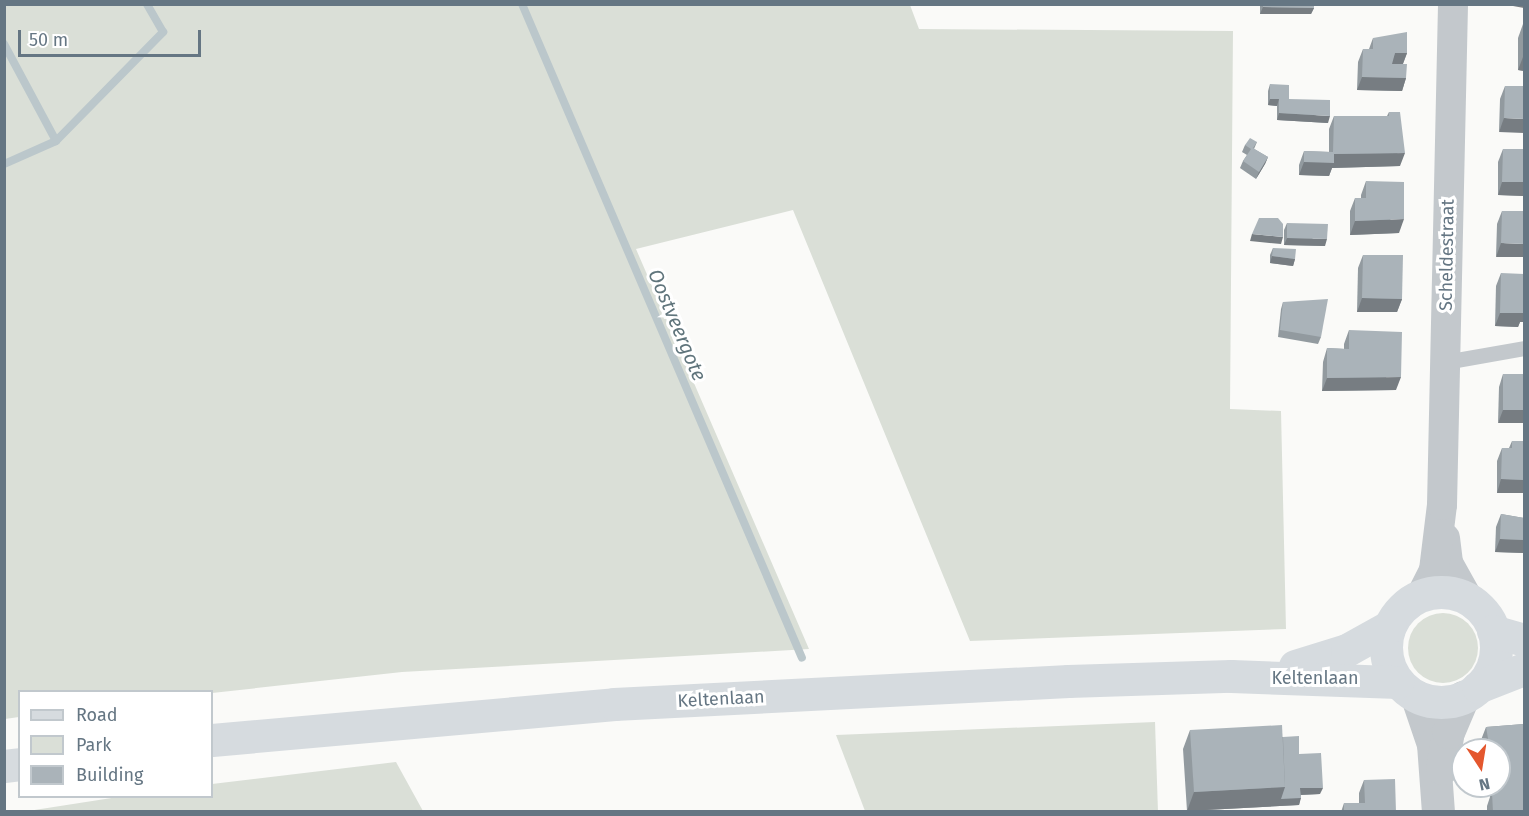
<!DOCTYPE html>
<html>
<head>
<meta charset="utf-8">
<style>
  body { margin:0 }
  #map { position:relative; width:1529px; height:816px; overflow:hidden; background:#fafaf8; font-family:"Fira Sans",sans-serif }
  div>[style] { position:absolute }
  .green>* { inset:0; background:#dadfd7 }
  .round { border-radius:50% }
  .stream>* { height:8px; margin:-4px; padding:0 4px; transform-origin:4px; border-radius:4px; background:#bbc7cb }
  .service>* { height:15px; margin:-7.5px; padding:0 7.5px; transform-origin:7.5px; border-radius:7.5px; background:#c3c8cc }
  .minor>* { height:30px; margin:-15px; padding:0 15px; transform-origin:15px; border-radius:15px; background:#c3c8cc }
  .tertiary>* { height:33px; margin:-16.5px; padding:0 16.5px; transform-origin:16.5px; border-radius:16.5px; background:#c3c8cc }
  .secondary>* { height:33px; margin:-16.5px; padding:0 16.5px; transform-origin:16.5px; border-radius:16.5px; background:#d6dbdf }
  .secondary>.ring { margin:-16.5px; padding:0; box-sizing:content-box; background:none; border:33px solid #d6dbdf; border-radius:50% }
  .wall>* { inset:0; background:#929a9f }
  .shaded-wall>* { inset:0; background:#777d82 }
  .building>* { inset:0; background:#aab3b9 }
  span { translate:-50% -50%; white-space:nowrap; text-align:center; line-height:1.15; -webkit-text-stroke:6px #fff; paint-order:stroke }
  .street-label { font-size:18px; color:#657683 }
  .water-label { font-size:20px; color:#60757c; font-style:italic }
  .frame { position:absolute; inset:0; border:6px solid #657683; pointer-events:none }
  .legend { position:absolute; left:18px; top:690px; width:195px; height:108px; box-sizing:border-box; background:#fff; border:2px solid #c1c8cd; margin:0; padding:8px 10px; list-style:none; font-size:18px; color:#657683 }
  .legend li { display:flex; align-items:center; gap:12px; height:30px }
  .legend b { width:30px; border:2px solid #c1c8cd }
  .north { position:absolute; left:1451px; top:738px; width:60px; height:60px; box-sizing:border-box; background:#fff; border:2px solid #c1c8cd; border-radius:50%; rotate:168deg; font-size:16px; font-weight:700; line-height:24px; text-align:center; color:#657683 }
  .north::after { content:''; display:block; margin:auto; width:21px; height:27px; background:#e4572e; clip-path:polygon(50% 0,100% 100%,50% 72%,0 100%) }
  .scale { position:absolute; left:18px; top:30px; width:183px; height:27px; box-sizing:border-box; border:3px solid #657683; border-top:0; padding-left:8px; font-size:18px; line-height:21px; white-space:nowrap; color:#657683; -webkit-text-stroke:4px #fff; paint-order:stroke }
</style>
</head>
<body>
<div id="map">
  <div class="green">
    <div style="clip-path:polygon(910px 5px,919px 29px,1233px 31px,1230px 409px,1281px 411px,1286px 629px,970px 641px,793px 210px,636px 249px,809px 649px,402px 672px,212px 693px,20px 692px,19px 717px,5px 719px,5px 5px)"></div>
    <div class="round" style="left:1408px;top:613px;width:70px;height:70px"></div>
    <div style="clip-path:polygon(1155px 722px,1158px 812px,865px 811px,836px 735px)"></div>
    <div style="clip-path:polygon(396px 762px,423px 811px,28px 811px,118px 797px,212px 796px,212px 784px)"></div>
  </div>
  <div class="stream">
    <div style="left:522px;top:4px;width:711px;rotate:66.82deg"></div>
    <div style="left:4px;top:44px;width:110px;rotate:61.8deg"></div>
    <div style="left:56px;top:141px;width:57px;rotate:156.1deg"></div>
    <div style="left:56px;top:141px;width:153px;rotate:-45.5deg"></div>
    <div style="left:163px;top:32px;width:32px;rotate:-120deg"></div>
  </div>
  <div class="service">
    <div style="left:1445px;top:362px;width:80px;rotate:-10deg"></div>
  </div>
  <div class="minor">
    <div style="left:1445px;top:538px;width:25px;rotate:83deg"></div>
    <div style="left:1448px;top:563px;width:41px;rotate:60.9deg"></div>
    <div style="left:1421px;top:596px;width:29px;rotate:-63deg"></div>
    <div style="left:1434px;top:570px;width:65px;rotate:-83deg"></div>
    <div style="left:1442px;top:505px;width:501px;rotate:-88.74deg"></div>
  </div>
  <div class="tertiary">
    <div style="left:1417px;top:697px;width:50px;rotate:71.2deg"></div>
    <div style="left:1433px;top:744px;width:68px;rotate:85.8deg"></div>
    <div style="left:1442px;top:768px;width:36px;rotate:-81deg"></div>
    <div style="left:1448px;top:732px;width:38px;rotate:-67deg"></div>
  </div>
  <div class="secondary">
    <div class="ring" style="left:1386px;top:592px;width:77px;height:77px"></div>
    <div style="left:1493px;top:631px;width:32px;rotate:16deg"></div>
    <div style="left:1295px;top:666px;width:54px;rotate:-17.1deg"></div>
    <div style="left:1347px;top:650px;width:49px;rotate:-29.2deg"></div>
    <div style="left:1478px;top:687px;width:49px;rotate:-21.4deg"></div>
    <div style="left:212px;top:740px;width:404px;rotate:-5.1deg"></div>
    <div style="left:614px;top:704px;width:455px;rotate:-2.9deg"></div>
    <div style="left:1068px;top:681px;width:163px;rotate:-1.8deg"></div>
    <div style="left:1231px;top:676px;width:167px;rotate:2.1deg"></div>
    <div style="left:4px;top:766px;width:16px;rotate:-7deg"></div>
  </div>
  <div class="wall">
    <div style="clip-path:polygon(1260px 4px,1314px 4px,1314px 8px,1311px 14px,1260px 14px)"></div>
    <div style="clip-path:polygon(1523px 24px,1524px 24px,1524px 71px,1518px 70px,1518px 38px)"></div>
    <div style="clip-path:polygon(1373px 38px,1407px 53px,1403px 64px,1406px 78px,1402px 91px,1357px 90px,1358px 62px,1363px 49px,1369px 49px)"></div>
    <div style="clip-path:polygon(1270px 84px,1289px 99px,1328px 123px,1277px 120px,1277px 106px,1268px 105px,1268px 91px)"></div>
    <div style="clip-path:polygon(1505px 86px,1524px 86px,1499px 132px,1500px 99px)"></div>
    <div style="clip-path:polygon(1389px 112px,1400px 166px,1332px 168px,1329px 176px,1299px 175px,1299px 165px,1304px 151px,1329px 152px,1329px 129px,1334px 116px,1387px 116px)"></div>
    <div style="clip-path:polygon(1257px 142px,1254px 149px,1268px 157px,1265px 164px,1256px 179px,1240px 168px,1243px 161px,1247px 155px,1242px 152px,1245px 145px)"></div>
    <div style="clip-path:polygon(1503px 149px,1524px 149px,1524px 196px,1498px 195px,1498px 162px)"></div>
    <div style="clip-path:polygon(1366px 181px,1399px 233px,1350px 235px,1350px 211px,1355px 198px,1361px 198px,1361px 195px)"></div>
    <div style="clip-path:polygon(1502px 211px,1524px 211px,1496px 257px,1497px 224px)"></div>
    <div style="clip-path:polygon(1287px 223px,1325px 246px,1284px 245px,1284px 230px)"></div>
    <div style="clip-path:polygon(1273px 248px,1295px 259px,1293px 266px,1270px 263px,1270px 255px)"></div>
    <div style="clip-path:polygon(1363px 255px,1402px 299px,1397px 312px,1357px 312px,1358px 268px)"></div>
    <div style="clip-path:polygon(1501px 273px,1520px 322px,1518px 327px,1495px 326px,1496px 286px)"></div>
    <div style="clip-path:polygon(1283px 302px,1321px 337px,1318px 344px,1278px 337px,1281px 309px)"></div>
    <div style="clip-path:polygon(1349px 330px,1396px 390px,1322px 391px,1323px 362px,1327px 348px,1344px 349px,1344px 344px)"></div>
    <div style="clip-path:polygon(1503px 374px,1524px 374px,1498px 423px,1499px 387px)"></div>
    <div style="clip-path:polygon(1512px 441px,1524px 441px,1524px 493px,1497px 493px,1497px 461px,1502px 448px,1509px 448px)"></div>
    <div style="clip-path:polygon(1501px 514px,1524px 518px,1524px 553px,1495px 552px,1496px 527px)"></div>
    <div style="clip-path:polygon(1524px 724px,1524px 812px,1487px 812px,1487px 806px,1490px 797px,1488px 786px,1499px 786px,1499px 750px,1483px 750px,1481px 740px,1486px 727px)"></div>
    <div style="clip-path:polygon(1190px 730px,1283px 737px,1299px 754px,1320px 794px,1301px 795px,1299px 805px,1187px 811px,1183px 749px)"></div>
    <div style="clip-path:polygon(1364px 780px,1396px 812px,1341px 812px,1344px 803px,1359px 803px,1359px 793px)"></div>
  </div>
  <div class="shaded-wall">
    <div style="clip-path:polygon(1502px 4px,1524px 4px,1524px 8px)"></div>
    <div style="clip-path:polygon(1263px 7px,1314px 8px,1311px 14px,1260px 14px)"></div>
    <div style="clip-path:polygon(1395px 53px,1407px 53px,1402px 66px,1390px 66px)"></div>
    <div style="clip-path:polygon(1523px 57px,1524px 57px,1524px 71px,1518px 70px)"></div>
    <div style="clip-path:polygon(1362px 77px,1406px 78px,1402px 91px,1357px 90px)"></div>
    <div style="clip-path:polygon(1270px 99px,1279px 99px,1277px 106px,1268px 105px)"></div>
    <div style="clip-path:polygon(1279px 113px,1330px 116px,1328px 123px,1277px 120px)"></div>
    <div style="clip-path:polygon(1504px 118px,1524px 119px,1524px 133px,1499px 132px)"></div>
    <div style="clip-path:polygon(1405px 153px,1400px 166px,1332px 168px,1329px 176px,1299px 175px,1304px 162px,1334px 154px)"></div>
    <div style="clip-path:polygon(1268px 157px,1265px 164px,1256px 179px,1259px 172px)"></div>
    <div style="clip-path:polygon(1502px 182px,1524px 182px,1524px 196px,1498px 195px)"></div>
    <div style="clip-path:polygon(1404px 219px,1399px 233px,1350px 235px,1355px 221px)"></div>
    <div style="clip-path:polygon(1252px 234px,1283px 237px,1281px 244px,1250px 241px)"></div>
    <div style="clip-path:polygon(1287px 238px,1327px 239px,1325px 246px,1284px 245px)"></div>
    <div style="clip-path:polygon(1501px 243px,1524px 244px,1524px 257px,1496px 257px)"></div>
    <div style="clip-path:polygon(1272px 256px,1295px 259px,1293px 266px,1270px 263px)"></div>
    <div style="clip-path:polygon(1362px 298px,1402px 299px,1397px 312px,1357px 312px)"></div>
    <div style="clip-path:polygon(1524px 309px,1524px 322px,1520px 322px,1518px 327px,1495px 326px,1500px 313px)"></div>
    <div style="clip-path:polygon(1401px 377px,1396px 390px,1322px 391px,1327px 378px)"></div>
    <div style="clip-path:polygon(1503px 410px,1524px 410px,1524px 423px,1498px 423px)"></div>
    <div style="clip-path:polygon(1501px 479px,1524px 480px,1524px 493px,1497px 493px)"></div>
    <div style="clip-path:polygon(1500px 539px,1524px 540px,1524px 553px,1495px 552px)"></div>
    <div style="clip-path:polygon(1285px 787px,1301px 798px,1299px 805px,1187px 811px,1194px 792px)"></div>
    <div style="clip-path:polygon(1300px 788px,1323px 788px,1320px 794px,1298px 795px)"></div>
  </div>
  <div class="building">
    <div style="clip-path:polygon(1263px 4px,1314px 4px,1314px 8px,1263px 7px)"></div>
    <div style="clip-path:polygon(1523px 24px,1524px 24px,1524px 57px,1523px 57px)"></div>
    <div style="clip-path:polygon(1407px 32px,1407px 53px,1395px 53px,1392px 64px,1407px 64px,1406px 78px,1362px 77px,1363px 49px,1373px 49px,1373px 38px)"></div>
    <div style="clip-path:polygon(1270px 84px,1289px 85px,1289px 99px,1330px 100px,1330px 116px,1279px 113px,1279px 99px,1270px 99px)"></div>
    <div style="clip-path:polygon(1505px 86px,1524px 86px,1524px 119px,1504px 118px)"></div>
    <div style="clip-path:polygon(1389px 112px,1400px 112px,1405px 153px,1334px 154px,1334px 163px,1304px 162px,1304px 151px,1333px 152px,1334px 116px,1389px 116px)"></div>
    <div style="clip-path:polygon(1250px 138px,1257px 142px,1253px 148px,1268px 157px,1259px 172px,1243px 161px,1251px 149px,1245px 145px)"></div>
    <div style="clip-path:polygon(1503px 149px,1524px 149px,1524px 182px,1502px 182px)"></div>
    <div style="clip-path:polygon(1366px 181px,1404px 182px,1404px 219px,1355px 221px,1355px 198px,1366px 198px)"></div>
    <div style="clip-path:polygon(1502px 211px,1524px 211px,1524px 244px,1501px 243px)"></div>
    <div style="clip-path:polygon(1259px 218px,1278px 218px,1283px 224px,1283px 237px,1252px 234px)"></div>
    <div style="clip-path:polygon(1287px 223px,1328px 224px,1327px 239px,1287px 238px)"></div>
    <div style="clip-path:polygon(1273px 248px,1296px 249px,1295px 259px,1272px 256px)"></div>
    <div style="clip-path:polygon(1363px 255px,1403px 255px,1402px 299px,1362px 298px)"></div>
    <div style="clip-path:polygon(1501px 273px,1524px 274px,1524px 309px,1523px 309px,1523px 313px,1500px 313px)"></div>
    <div style="clip-path:polygon(1328px 299px,1321px 337px,1280px 330px,1283px 302px)"></div>
    <div style="clip-path:polygon(1349px 330px,1402px 332px,1401px 377px,1327px 378px,1327px 348px,1349px 349px)"></div>
    <div style="clip-path:polygon(1503px 374px,1524px 374px,1524px 410px,1503px 410px)"></div>
    <div style="clip-path:polygon(1512px 441px,1524px 441px,1524px 480px,1501px 479px,1502px 448px,1512px 448px)"></div>
    <div style="clip-path:polygon(1501px 514px,1524px 518px,1524px 540px,1500px 539px)"></div>
    <div style="clip-path:polygon(1524px 724px,1524px 812px,1493px 812px,1492px 793px,1496px 792px,1495px 786px,1499px 786px,1499px 750px,1490px 750px,1486px 727px)"></div>
    <div style="clip-path:polygon(1282px 725px,1285px 787px,1194px 792px,1190px 730px)"></div>
    <div style="clip-path:polygon(1299px 736px,1299px 754px,1321px 753px,1323px 788px,1300px 788px,1301px 798px,1281px 799px,1285px 787px,1283px 737px)"></div>
    <div style="clip-path:polygon(1395px 779px,1396px 812px,1344px 812px,1344px 803px,1365px 803px,1364px 780px)"></div>
  </div>
  <div class="street-label">
    <span style="left:1447px;top:255px;rotate:-89deg">Scheldestraat</span>
    <span style="left:1315px;top:678px">Keltenlaan</span>
    <span style="left:721px;top:699px;rotate:-3deg">Keltenlaan</span>
  </div>
  <div class="water-label">
    <span style="left:677px;top:325px;rotate:67deg">Oostveergote</span>
  </div>
  <div class="frame"></div>
  <ul class="legend">
  <li><b style="height:8px;background:#d6dbdf"></b>Road</li>
  <li><b style="height:16px;background:#dadfd7"></b>Park</li>
  <li><b style="height:16px;background:#aab3b9"></b>Building</li>
  </ul>
  <div class="north">N</div>
  <div class="scale">50 m</div>
</div>
</body>
</html>
